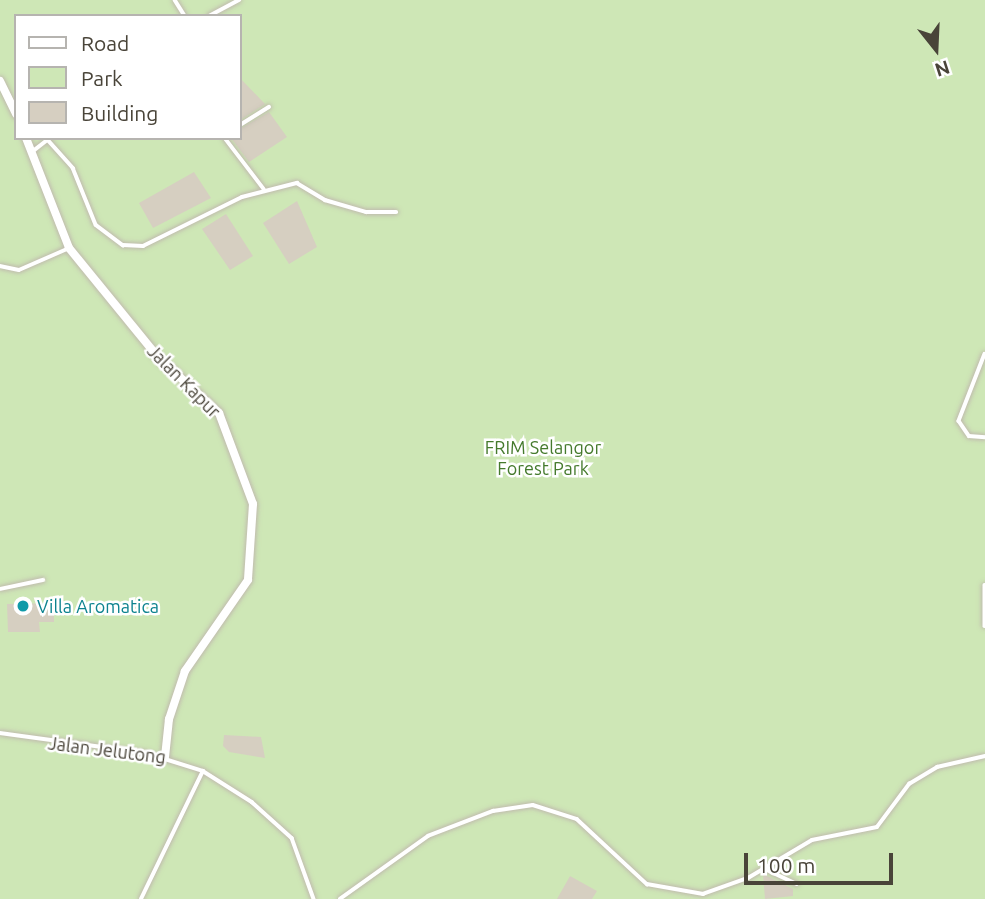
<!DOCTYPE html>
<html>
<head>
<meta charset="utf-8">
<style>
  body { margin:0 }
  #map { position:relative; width:985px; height:899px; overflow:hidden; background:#f5f3eb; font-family:Ubuntu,sans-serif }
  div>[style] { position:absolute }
  .green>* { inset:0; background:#cee7b6 }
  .building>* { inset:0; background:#d6cfc1 }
  .roads { filter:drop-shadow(0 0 2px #c0bbae) drop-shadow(0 0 2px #c0bbae) }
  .lane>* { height:3.5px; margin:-1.75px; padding:0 1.75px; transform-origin:1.75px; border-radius:1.75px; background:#fff }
  .street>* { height:8px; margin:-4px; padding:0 4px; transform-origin:4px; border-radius:4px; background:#fff }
  .dots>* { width:19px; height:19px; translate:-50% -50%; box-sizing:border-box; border:4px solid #fff; border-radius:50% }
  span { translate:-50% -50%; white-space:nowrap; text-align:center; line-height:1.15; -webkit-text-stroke:5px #fff; paint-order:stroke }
  .street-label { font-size:18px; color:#494439 }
  .park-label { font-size:18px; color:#457a2d }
  .culture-label { font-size:18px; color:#0d838f }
  .left { translate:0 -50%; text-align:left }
  .legend { position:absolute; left:14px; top:14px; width:228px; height:126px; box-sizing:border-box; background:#fff; border:2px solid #b6b4b0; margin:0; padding:9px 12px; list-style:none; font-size:21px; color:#494439 }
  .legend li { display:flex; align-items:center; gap:14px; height:35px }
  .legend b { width:35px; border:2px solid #b6b4b0 }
  .north { position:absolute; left:901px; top:14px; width:70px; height:70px; -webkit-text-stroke:5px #fff; paint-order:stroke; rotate:162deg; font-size:19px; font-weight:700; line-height:28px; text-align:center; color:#494439 }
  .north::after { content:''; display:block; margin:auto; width:24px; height:32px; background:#494439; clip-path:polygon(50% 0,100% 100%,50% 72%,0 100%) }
  .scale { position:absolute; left:744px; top:853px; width:149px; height:32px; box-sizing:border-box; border:4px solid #494439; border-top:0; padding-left:9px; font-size:21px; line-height:24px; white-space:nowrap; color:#494439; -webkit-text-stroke:5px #fff; paint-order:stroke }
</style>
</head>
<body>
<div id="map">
  <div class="green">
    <div style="clip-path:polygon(evenodd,0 0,985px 0,985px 899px,0 899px,0 0,16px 16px,240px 16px,240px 138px,16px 138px,16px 16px)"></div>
  </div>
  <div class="building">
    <div style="clip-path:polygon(240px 78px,265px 104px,240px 120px)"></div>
    <div style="clip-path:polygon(269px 112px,287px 137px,249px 162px,231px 138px,240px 138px,240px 129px)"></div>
    <div style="clip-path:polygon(194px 172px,211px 198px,153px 228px,139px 203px)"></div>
    <div style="clip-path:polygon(297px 201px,317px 247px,289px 264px,263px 223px)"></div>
    <div style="clip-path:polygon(226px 214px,253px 256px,230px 270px,202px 229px)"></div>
    <div style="clip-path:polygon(54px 603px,54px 622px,39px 622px,40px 632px,8px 632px,7px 604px)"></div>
    <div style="clip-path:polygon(224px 735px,261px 737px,265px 758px,229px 752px,223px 746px)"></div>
    <div style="clip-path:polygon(763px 874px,793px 889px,793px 896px,765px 899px)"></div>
    <div style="clip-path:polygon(570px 876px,597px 891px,592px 899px,557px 899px)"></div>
  </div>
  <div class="roads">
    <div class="lane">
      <div style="left:175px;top:0;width:19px;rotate:58deg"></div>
      <div style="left:209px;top:16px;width:34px;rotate:-28deg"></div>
      <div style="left:240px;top:125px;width:34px;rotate:-32deg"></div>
      <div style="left:225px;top:138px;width:64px;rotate:52.6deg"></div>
      <div style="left:48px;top:140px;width:38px;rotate:48deg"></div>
      <div style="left:73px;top:168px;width:61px;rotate:68deg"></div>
      <div style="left:96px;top:225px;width:34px;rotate:37deg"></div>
      <div style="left:123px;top:245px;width:20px;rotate:3deg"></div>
      <div style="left:143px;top:246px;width:110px;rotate:-26.3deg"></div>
      <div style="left:242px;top:197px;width:57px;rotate:-14.3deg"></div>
      <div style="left:297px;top:183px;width:33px;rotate:31deg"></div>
      <div style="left:325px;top:200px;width:43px;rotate:16.3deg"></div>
      <div style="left:366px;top:212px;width:30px"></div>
      <div style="left:32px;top:152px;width:23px;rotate:-38deg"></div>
      <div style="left:0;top:266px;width:19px;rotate:12deg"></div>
      <div style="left:19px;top:270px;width:52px;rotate:-23.6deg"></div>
      <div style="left:985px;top:354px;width:72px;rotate:111.2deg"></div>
      <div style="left:959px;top:421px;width:18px;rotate:56deg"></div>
      <div style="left:969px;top:436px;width:16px;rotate:4deg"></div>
      <div style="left:985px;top:585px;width:41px;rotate:90deg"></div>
      <div style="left:0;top:589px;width:44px;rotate:-11.8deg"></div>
      <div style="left:0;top:733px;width:147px;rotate:7.8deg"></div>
      <div style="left:146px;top:753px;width:60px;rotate:17.5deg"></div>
      <div style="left:203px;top:771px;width:58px;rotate:32.3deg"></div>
      <div style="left:252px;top:802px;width:54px;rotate:42deg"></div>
      <div style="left:292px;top:838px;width:65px;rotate:70.2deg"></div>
      <div style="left:765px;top:869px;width:35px;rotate:25deg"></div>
      <div style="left:141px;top:899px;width:142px;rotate:-64.2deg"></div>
      <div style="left:340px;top:899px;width:108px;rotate:-35.6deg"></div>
      <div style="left:428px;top:836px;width:70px;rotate:-21deg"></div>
      <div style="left:493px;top:811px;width:40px;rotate:-8.5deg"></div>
      <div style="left:533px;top:805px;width:46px;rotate:17.7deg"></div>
      <div style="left:577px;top:819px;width:96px;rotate:42.9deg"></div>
      <div style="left:647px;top:884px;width:57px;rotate:10.1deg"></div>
      <div style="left:703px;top:894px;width:48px;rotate:-19.6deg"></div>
      <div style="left:748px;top:878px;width:74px;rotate:-30.7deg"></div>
      <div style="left:812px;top:840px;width:66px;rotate:-11.3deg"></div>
      <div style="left:877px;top:827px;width:54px;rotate:-53.3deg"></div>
      <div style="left:909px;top:784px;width:33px;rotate:-31deg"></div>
      <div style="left:937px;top:767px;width:49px;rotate:-12.9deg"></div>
    </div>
    <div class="street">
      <div style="left:0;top:81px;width:37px;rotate:64deg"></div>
      <div style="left:26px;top:138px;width:118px;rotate:68.6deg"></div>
      <div style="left:69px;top:248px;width:141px;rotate:50.8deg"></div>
      <div style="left:158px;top:357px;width:83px;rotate:42.6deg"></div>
      <div style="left:219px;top:413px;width:97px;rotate:69.5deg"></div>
      <div style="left:253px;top:504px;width:76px;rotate:93.8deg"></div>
      <div style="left:248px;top:580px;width:111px;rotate:124.7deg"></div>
      <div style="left:185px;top:671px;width:51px;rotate:108.4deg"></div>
      <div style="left:169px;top:719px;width:38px;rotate:96deg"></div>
    </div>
  </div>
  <div class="dots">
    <div style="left:23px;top:606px;background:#0f9aa8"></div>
  </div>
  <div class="street-label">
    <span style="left:184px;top:381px;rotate:45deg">Jalan Kapur</span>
    <span style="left:107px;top:750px;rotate:7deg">Jalan Jelutong</span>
  </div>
  <div class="park-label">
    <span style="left:543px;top:458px">FRIM Selangor<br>Forest Park</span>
  </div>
  <div class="culture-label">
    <span class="left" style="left:37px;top:606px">Villa Aromatica</span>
  </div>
  <ul class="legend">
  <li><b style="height:9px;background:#fff"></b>Road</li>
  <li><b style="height:19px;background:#cee7b6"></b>Park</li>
  <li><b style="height:19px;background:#d6cfc1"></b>Building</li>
  </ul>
  <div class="north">N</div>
  <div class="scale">100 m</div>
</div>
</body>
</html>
